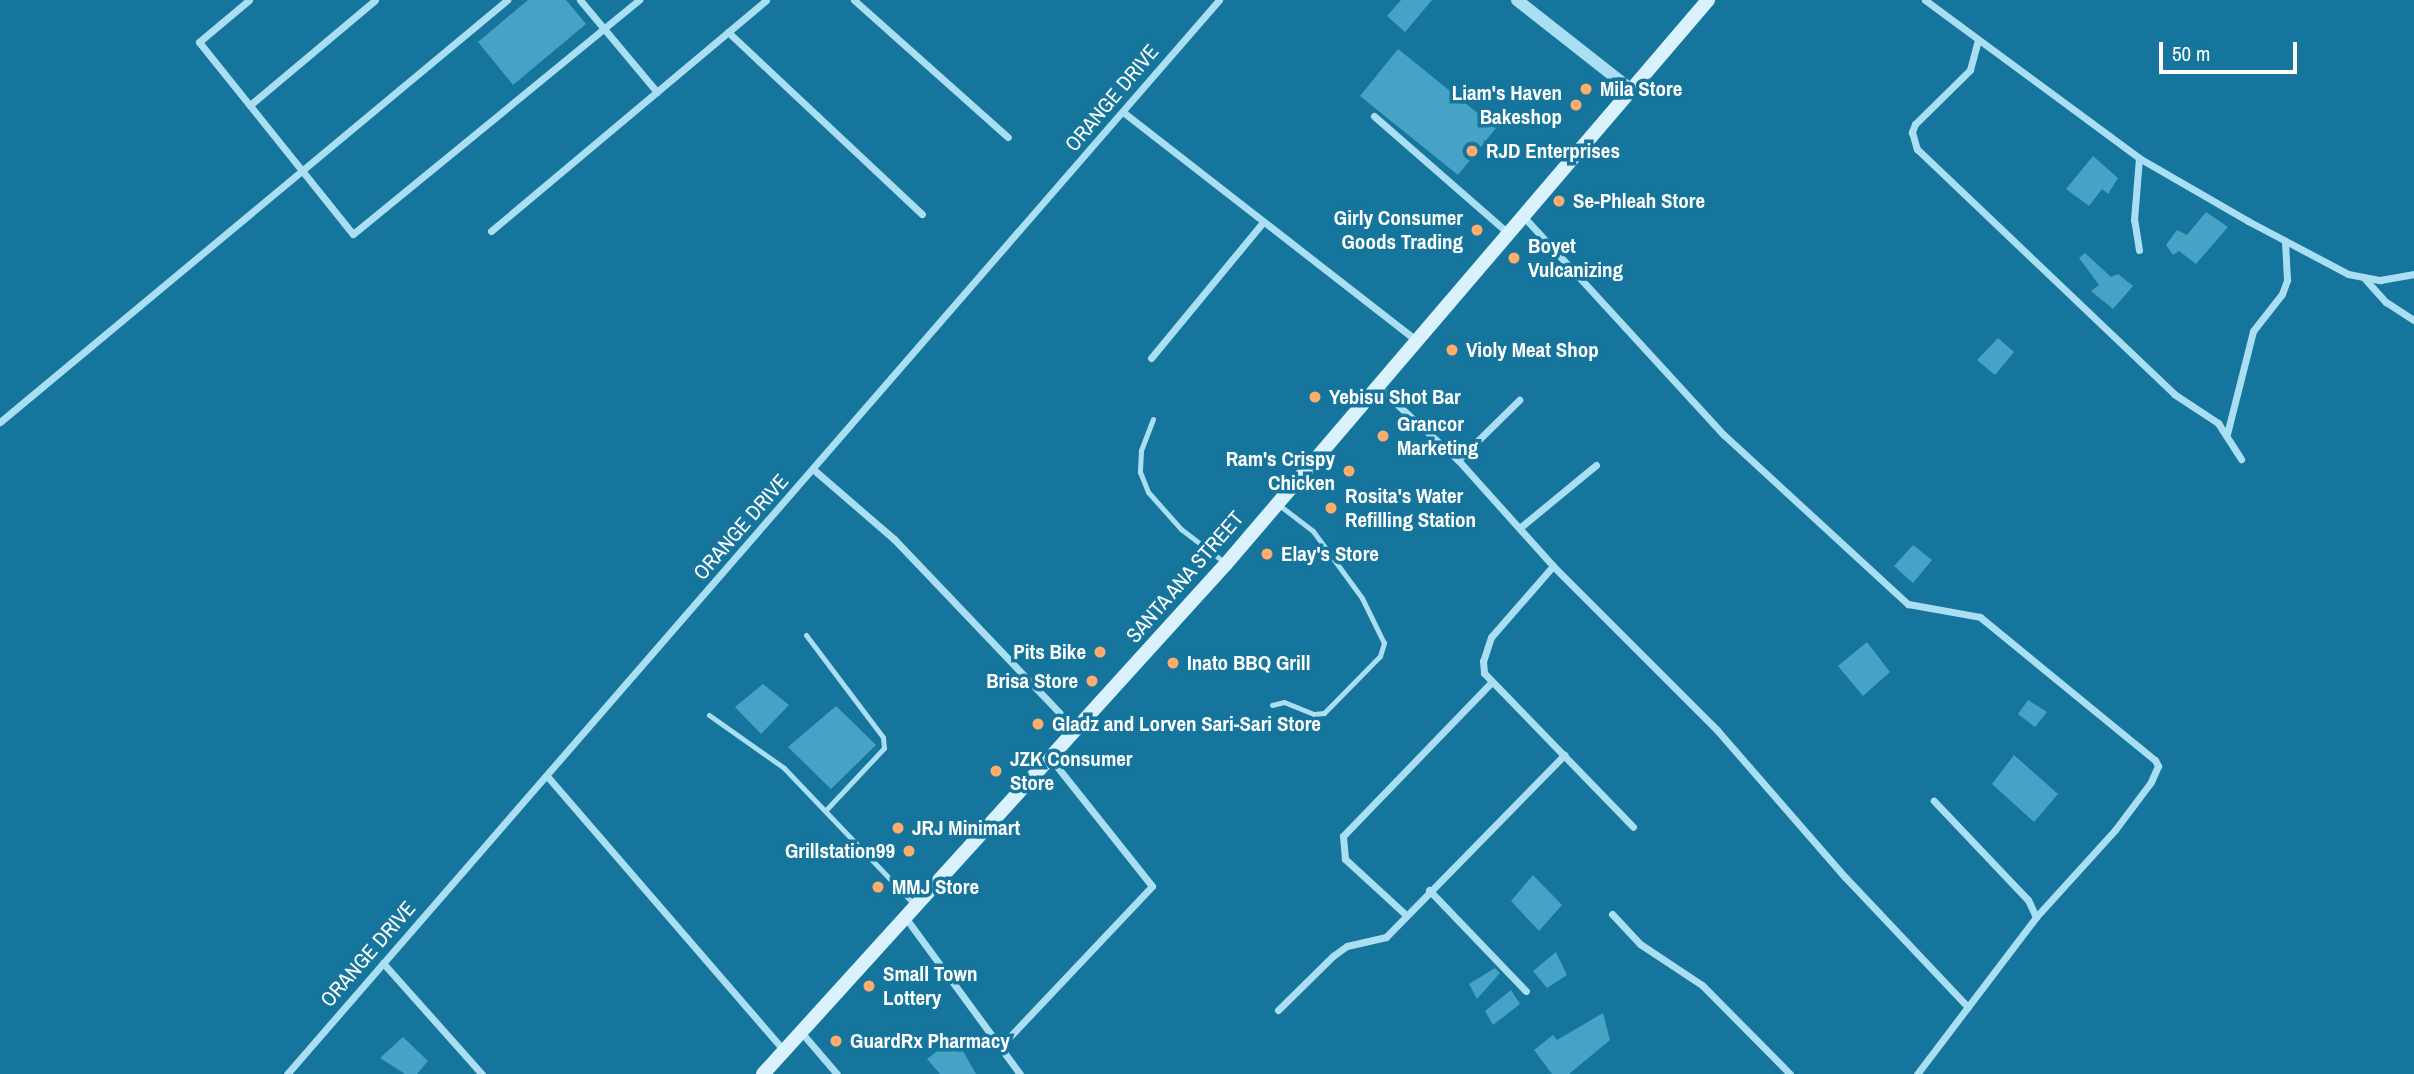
<!DOCTYPE html>
<html>
<head>
<meta charset="utf-8">
<style>
  body { margin:0 }
  #map { position:relative; width:2414px; height:1074px; overflow:hidden; background:#15759c; font-family:"Archivo Narrow",sans-serif }
  div>[style] { position:absolute }
  .building>* { inset:0; background:#46a3c5 }
  .service>* { height:5px; margin:-2.5px; padding:0 2.5px; transform-origin:2.5px; border-radius:2.5px; background:#aadff3 }
  .minor>* { height:7px; margin:-3.5px; padding:0 3.5px; transform-origin:3.5px; border-radius:3.5px; background:#aadff3 }
  .tertiary>* { height:12px; margin:-6px; padding:0 6px; transform-origin:6px; border-radius:6px; background:#aadff3 }
  .secondary>* { height:14px; margin:-7px; padding:0 7px; transform-origin:7px; border-radius:7px; background:#daf2fd }
  .dots>* { width:19px; height:19px; translate:-50% -50%; box-sizing:border-box; border:4px solid #15759c; border-radius:50% }
  span { translate:-50% -50%; white-space:nowrap; text-align:center; line-height:1.15; -webkit-text-stroke:7px #15759c; paint-order:stroke }
  .poi-label { font-size:21px; color:#fff; font-weight:700 }
  .left { translate:0 -50%; text-align:left }
  .right { translate:-100% -50%; text-align:right }
  .street-label { font-size:21px; color:#fff }
  .scale { position:absolute; left:2159px; top:42px; width:138px; height:32px; box-sizing:border-box; border:4px solid #fff; border-top:0; padding-left:9px; font-size:21px; line-height:24px; white-space:nowrap; color:#fff; -webkit-text-stroke:5px #15759c; paint-order:stroke }
</style>
</head>
<body>
<div id="map">
  <div class="building">
    <div style="clip-path:polygon(528px 0,566px 0,586px 24px,513px 85px,478px 42px)"></div>
    <div style="clip-path:polygon(1401px 0,1432px 0,1405px 32px,1387px 16px)"></div>
    <div style="clip-path:polygon(1398px 49px,1496px 128px,1458px 175px,1360px 96px)"></div>
    <div style="clip-path:polygon(2093px 156px,2118px 178px,2108px 194px,2102px 189px,2089px 206px,2066px 189px)"></div>
    <div style="clip-path:polygon(2206px 212px,2228px 227px,2196px 264px,2179px 251px,2173px 255px,2166px 245px,2177px 230px,2187px 235px)"></div>
    <div style="clip-path:polygon(2085px 253px,2111px 277px,2118px 274px,2133px 286px,2113px 309px,2091px 291px,2099px 285px,2079px 258px)"></div>
    <div style="clip-path:polygon(1998px 338px,2014px 352px,1995px 375px,1977px 360px)"></div>
    <div style="clip-path:polygon(1913px 545px,1932px 560px,1913px 583px,1894px 566px)"></div>
    <div style="clip-path:polygon(1867px 642px,1890px 672px,1863px 696px,1838px 666px)"></div>
    <div style="clip-path:polygon(763px 684px,789px 705px,761px 734px,735px 707px)"></div>
    <div style="clip-path:polygon(2028px 700px,2047px 712px,2035px 727px,2018px 714px)"></div>
    <div style="clip-path:polygon(836px 706px,876px 745px,831px 789px,788px 747px)"></div>
    <div style="clip-path:polygon(2014px 755px,2058px 794px,2034px 822px,1992px 784px)"></div>
    <div style="clip-path:polygon(1533px 875px,1562px 905px,1539px 931px,1511px 901px)"></div>
    <div style="clip-path:polygon(1556px 952px,1567px 975px,1547px 988px,1533px 971px)"></div>
    <div style="clip-path:polygon(1495px 968px,1500px 973px,1477px 999px,1469px 984px)"></div>
    <div style="clip-path:polygon(1511px 990px,1520px 1004px,1493px 1025px,1485px 1011px)"></div>
    <div style="clip-path:polygon(1603px 1013px,1610px 1040px,1569px 1074px,1552px 1074px,1534px 1050px,1553px 1035px,1557px 1040px)"></div>
    <div style="clip-path:polygon(403px 1037px,428px 1061px,417px 1074px,405px 1074px,380px 1058px)"></div>
    <div style="clip-path:polygon(955px 1037px,976px 1074px,940px 1074px,927px 1059px)"></div>
  </div>
  <div class="service">
    <div style="left:1153px;top:419px;width:34px;rotate:111deg"></div>
    <div style="left:1141px;top:451px;width:21px;rotate:93deg"></div>
    <div style="left:1140px;top:472px;width:22px;rotate:68deg"></div>
    <div style="left:1148px;top:492px;width:50px;rotate:48.3deg"></div>
    <div style="left:1181px;top:529px;width:54px;rotate:37.5deg"></div>
    <div style="left:806px;top:635px;width:128px;rotate:53deg"></div>
    <div style="left:883px;top:737px;width:11px;rotate:85deg"></div>
    <div style="left:884px;top:748px;width:85px;rotate:133.1deg"></div>
    <div style="left:1272px;top:705px;width:12px;rotate:-14deg"></div>
    <div style="left:1284px;top:702px;width:32px;rotate:22deg"></div>
    <div style="left:1314px;top:714px;width:10px;rotate:-6deg"></div>
    <div style="left:1324px;top:713px;width:80px;rotate:-45.5deg"></div>
    <div style="left:1380px;top:656px;width:14px;rotate:-73deg"></div>
    <div style="left:1384px;top:643px;width:50px;rotate:-116.1deg"></div>
    <div style="left:1362px;top:598px;width:83px;rotate:-126.2deg"></div>
    <div style="left:1313px;top:531px;width:43px;rotate:-142.6deg"></div>
    <div style="left:709px;top:715px;width:92px;rotate:35.2deg"></div>
    <div style="left:784px;top:768px;width:188px;rotate:46.3deg"></div>
  </div>
  <div class="minor">
    <div style="left:249px;top:0;width:65px;rotate:140deg"></div>
    <div style="left:199px;top:42px;width:246px;rotate:51.3deg"></div>
    <div style="left:353px;top:234px;width:370px;rotate:-39.3deg"></div>
    <div style="left:580px;top:0;width:120px;rotate:50.1deg"></div>
    <div style="left:854px;top:0;width:206px;rotate:41.7deg"></div>
    <div style="left:1925px;top:0;width:266px;rotate:36.4deg"></div>
    <div style="left:2139px;top:158px;width:126px;rotate:30deg"></div>
    <div style="left:2248px;top:221px;width:113px;rotate:27.9deg"></div>
    <div style="left:2348px;top:274px;width:33px;rotate:11deg"></div>
    <div style="left:2380px;top:280px;width:35px;rotate:-10deg"></div>
    <div style="left:728px;top:32px;width:266px;rotate:43.2deg"></div>
    <div style="left:1978px;top:40px;width:31px;rotate:105deg"></div>
    <div style="left:1970px;top:70px;width:77px;rotate:135.5deg"></div>
    <div style="left:1915px;top:124px;width:9px;rotate:111deg"></div>
    <div style="left:1912px;top:132px;width:18px;rotate:74deg"></div>
    <div style="left:1917px;top:149px;width:355px;rotate:43.6deg"></div>
    <div style="left:2174px;top:394px;width:53px;rotate:33.4deg"></div>
    <div style="left:2218px;top:423px;width:43px;rotate:57.4deg"></div>
    <div style="left:250px;top:105px;width:163px;rotate:-40deg"></div>
    <div style="left:1123px;top:112px;width:373px;rotate:37.9deg"></div>
    <div style="left:1374px;top:116px;width:178px;rotate:41.1deg"></div>
    <div style="left:1523px;top:216px;width:297px;rotate:47.5deg"></div>
    <div style="left:1724px;top:435px;width:250px;rotate:42.6deg"></div>
    <div style="left:1908px;top:604px;width:73px;rotate:10.2deg"></div>
    <div style="left:1980px;top:617px;width:226px;rotate:39.3deg"></div>
    <div style="left:2155px;top:760px;width:7px;rotate:63deg"></div>
    <div style="left:2158px;top:766px;width:17px;rotate:114deg"></div>
    <div style="left:2151px;top:782px;width:60px;rotate:126.9deg"></div>
    <div style="left:2115px;top:830px;width:118px;rotate:132.2deg"></div>
    <div style="left:491px;top:231px;width:359px;rotate:-40deg"></div>
    <div style="left:2139px;top:250px;width:30px;rotate:-99deg"></div>
    <div style="left:2134px;top:220px;width:62px;rotate:-85.4deg"></div>
    <div style="left:2365px;top:279px;width:31px;rotate:48deg"></div>
    <div style="left:2386px;top:302px;width:33px;rotate:33deg"></div>
    <div style="left:1151px;top:358px;width:176px;rotate:-50.5deg"></div>
    <div style="left:1378px;top:387px;width:108px;rotate:42.4deg"></div>
    <div style="left:1458px;top:460px;width:142px;rotate:48.1deg"></div>
    <div style="left:1553px;top:566px;width:232px;rotate:45deg"></div>
    <div style="left:1717px;top:730px;width:195px;rotate:49deg"></div>
    <div style="left:1845px;top:877px;width:179px;rotate:46.6deg"></div>
    <div style="left:0;top:422px;width:660px;rotate:-39.77deg"></div>
    <div style="left:2227px;top:434px;width:106px;rotate:-75.8deg"></div>
    <div style="left:2253px;top:331px;width:47px;rotate:-51.9deg"></div>
    <div style="left:2282px;top:294px;width:15px;rotate:-70deg"></div>
    <div style="left:2287px;top:280px;width:39px;rotate:-93deg"></div>
    <div style="left:1458px;top:460px;width:86px;rotate:-44.5deg"></div>
    <div style="left:814px;top:470px;width:106px;rotate:40.8deg"></div>
    <div style="left:894px;top:539px;width:265px;rotate:46.4deg"></div>
    <div style="left:1522px;top:526px;width:96px;rotate:-39.5deg"></div>
    <div style="left:1553px;top:566px;width:94px;rotate:131.1deg"></div>
    <div style="left:1491px;top:637px;width:25px;rotate:108deg"></div>
    <div style="left:1483px;top:661px;width:12px;rotate:85deg"></div>
    <div style="left:1484px;top:673px;width:214px;rotate:45.9deg"></div>
    <div style="left:547px;top:776px;width:363px;rotate:49.2deg"></div>
    <div style="left:1429px;top:890px;width:140px;rotate:46.2deg"></div>
    <div style="left:1612px;top:914px;width:41px;rotate:47deg"></div>
    <div style="left:1640px;top:944px;width:74px;rotate:33.5deg"></div>
    <div style="left:1702px;top:985px;width:125px;rotate:45.3deg"></div>
    <div style="left:1406px;top:915px;width:83px;rotate:-137.4deg"></div>
    <div style="left:1345px;top:859px;width:23px;rotate:-95deg"></div>
    <div style="left:1343px;top:836px;width:213px;rotate:-46deg"></div>
    <div style="left:905px;top:917px;width:195px;rotate:53.8deg"></div>
    <div style="left:383px;top:963px;width:149px;rotate:48.3deg"></div>
    <div style="left:1278px;top:1010px;width:77px;rotate:-44.5deg"></div>
    <div style="left:1333px;top:956px;width:17px;rotate:-36deg"></div>
    <div style="left:1347px;top:946px;width:40px;rotate:-13deg"></div>
    <div style="left:1386px;top:937px;width:255px;rotate:-45.6deg"></div>
    <div style="left:801px;top:1032px;width:55px;rotate:49.4deg"></div>
    <div style="left:1000px;top:1047px;width:221px;rotate:-46.6deg"></div>
    <div style="left:1152px;top:886px;width:162px;rotate:-128.5deg"></div>
    <div style="left:287px;top:1074px;width:1422px;rotate:-49.05deg"></div>
    <div style="left:1917px;top:1074px;width:197px;rotate:-52.8deg"></div>
    <div style="left:2036px;top:917px;width:19px;rotate:-115deg"></div>
    <div style="left:2028px;top:900px;width:137px;rotate:-133.5deg"></div>
  </div>
  <div class="tertiary">
    <div style="left:1517px;top:0;width:144px;rotate:38.2deg"></div>
  </div>
  <div class="secondary">
    <div style="left:763px;top:1074px;width:689px;rotate:-47.77deg"></div>
    <div style="left:1226px;top:564px;width:742px;rotate:-49.48deg"></div>
  </div>
  <div class="dots">
    <div style="left:1586px;top:89px;background:#ffac6c"></div>
    <div style="left:1576px;top:105px;background:#ffac6c"></div>
    <div style="left:1472px;top:151px;background:#ffac6c"></div>
    <div style="left:1559px;top:201px;background:#ffac6c"></div>
    <div style="left:1477px;top:230px;background:#ffac6c"></div>
    <div style="left:1514px;top:258px;background:#ffac6c"></div>
    <div style="left:1452px;top:350px;background:#ffac6c"></div>
    <div style="left:1315px;top:397px;background:#ffac6c"></div>
    <div style="left:1383px;top:436px;background:#ffac6c"></div>
    <div style="left:1349px;top:471px;background:#ffac6c"></div>
    <div style="left:1331px;top:508px;background:#ffac6c"></div>
    <div style="left:1267px;top:554px;background:#ffac6c"></div>
    <div style="left:1100px;top:652px;background:#ffac6c"></div>
    <div style="left:1173px;top:663px;background:#ffac6c"></div>
    <div style="left:1092px;top:681px;background:#ffac6c"></div>
    <div style="left:1038px;top:724px;background:#ffac6c"></div>
    <div style="left:996px;top:771px;background:#ffac6c"></div>
    <div style="left:898px;top:828px;background:#ffac6c"></div>
    <div style="left:909px;top:851px;background:#ffac6c"></div>
    <div style="left:878px;top:887px;background:#ffac6c"></div>
    <div style="left:869px;top:986px;background:#ffac6c"></div>
    <div style="left:836px;top:1041px;background:#ffac6c"></div>
  </div>
  <div class="poi-label">
    <span class="left" style="left:1600px;top:89px">Mila Store</span>
    <span class="right" style="left:1562px;top:105px">Liam's Haven<br>Bakeshop</span>
    <span class="left" style="left:1486px;top:151px">RJD Enterprises</span>
    <span class="left" style="left:1573px;top:201px">Se-Phleah Store</span>
    <span class="right" style="left:1463px;top:230px">Girly Consumer<br>Goods Trading</span>
    <span class="left" style="left:1528px;top:258px">Boyet<br>Vulcanizing</span>
    <span class="left" style="left:1466px;top:350px">Violy Meat Shop</span>
    <span class="left" style="left:1329px;top:397px">Yebisu Shot Bar</span>
    <span class="left" style="left:1397px;top:436px">Grancor<br>Marketing</span>
    <span class="right" style="left:1335px;top:471px">Ram's Crispy<br>Chicken</span>
    <span class="left" style="left:1345px;top:508px">Rosita's Water<br>Refilling Station</span>
    <span class="left" style="left:1281px;top:554px">Elay's Store</span>
    <span class="right" style="left:1086px;top:652px">Pits Bike</span>
    <span class="left" style="left:1187px;top:663px">Inato BBQ Grill</span>
    <span class="right" style="left:1078px;top:681px">Brisa Store</span>
    <span class="left" style="left:1052px;top:724px">Gladz and Lorven Sari-Sari Store</span>
    <span class="left" style="left:1010px;top:771px">JZK Consumer<br>Store</span>
    <span class="left" style="left:912px;top:828px">JRJ Minimart</span>
    <span class="right" style="left:895px;top:851px">Grillstation99</span>
    <span class="left" style="left:892px;top:887px">MMJ Store</span>
    <span class="left" style="left:883px;top:986px">Small Town<br>Lottery</span>
    <span class="left" style="left:850px;top:1041px">GuardRx Pharmacy</span>
  </div>
  <div class="street-label">
    <span style="left:1112px;top:98px;rotate:-50deg">ORANGE DRIVE</span>
    <span style="left:741px;top:527px;rotate:-49deg">ORANGE DRIVE</span>
    <span style="left:1185px;top:577px;rotate:-49deg">SANTA ANA STREET</span>
    <span style="left:368px;top:954px;rotate:-49deg">ORANGE DRIVE</span>
  </div>
  <div class="scale">50 m</div>
</div>
</body>
</html>
